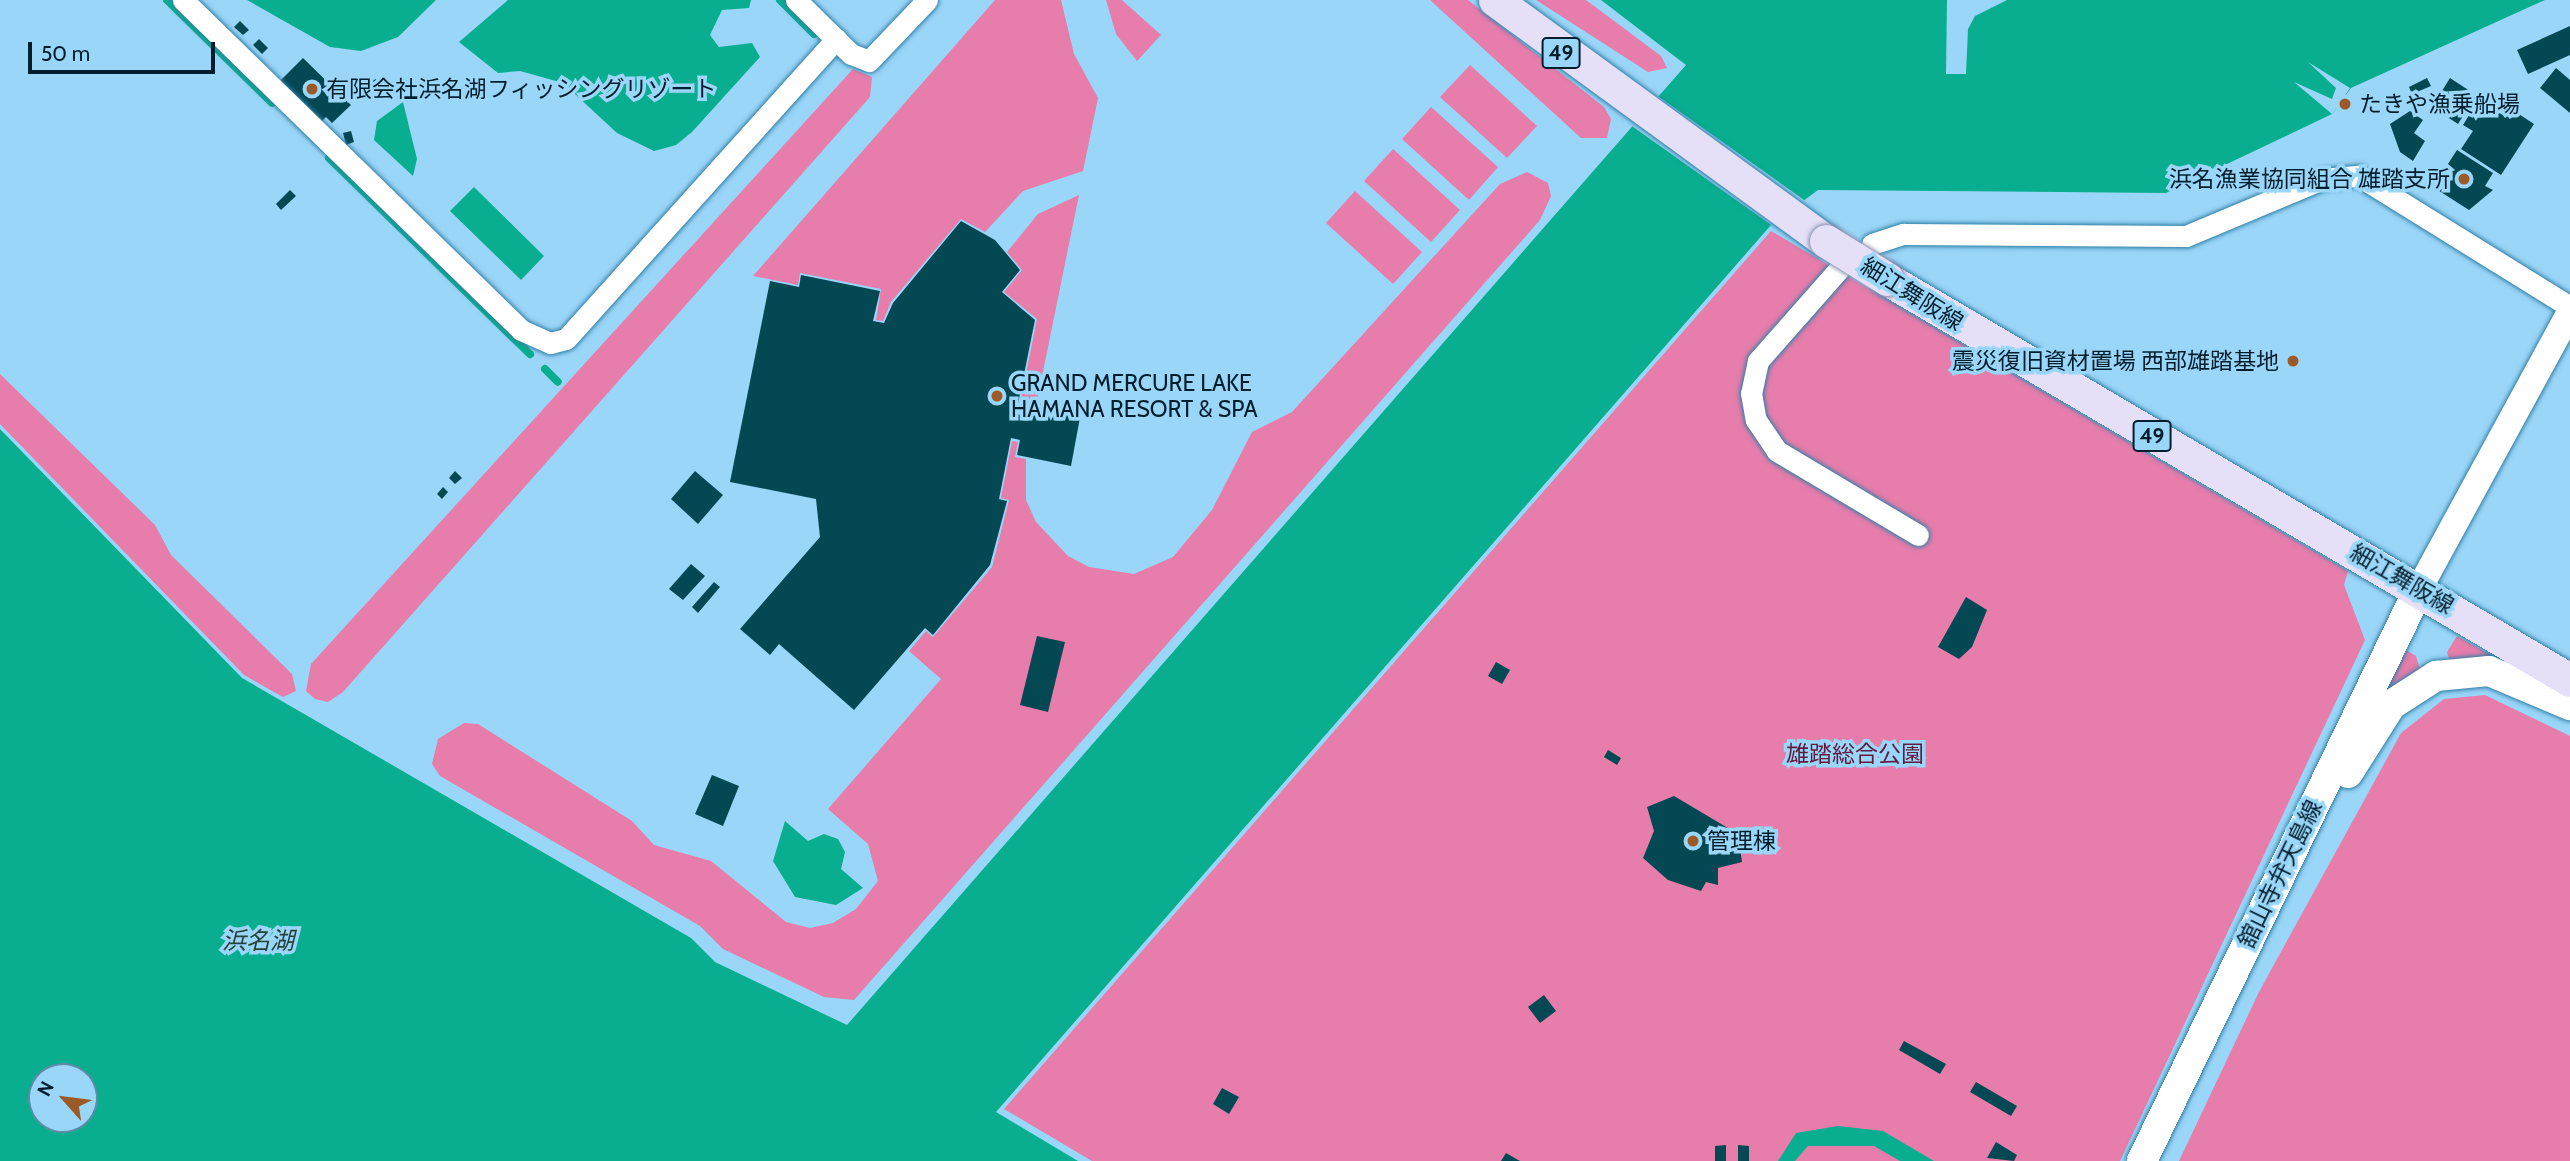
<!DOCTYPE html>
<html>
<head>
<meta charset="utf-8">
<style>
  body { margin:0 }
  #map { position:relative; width:2570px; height:1161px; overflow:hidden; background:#9ad6f8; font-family:Cabin,"Noto Sans JP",sans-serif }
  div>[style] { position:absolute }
  .green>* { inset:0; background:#e67dab }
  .water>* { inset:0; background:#08ae8f }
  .pier>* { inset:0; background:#9ad6f8 }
  .stream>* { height:8px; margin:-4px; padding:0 4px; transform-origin:4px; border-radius:4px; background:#08ae8f }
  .building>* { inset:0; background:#044854 }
  .roads { filter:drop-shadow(0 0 2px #307fa5) drop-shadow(0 0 2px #307fa5) }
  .minor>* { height:21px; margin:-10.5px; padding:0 10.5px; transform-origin:10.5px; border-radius:10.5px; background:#fff }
  .tertiary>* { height:26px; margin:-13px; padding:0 13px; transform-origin:13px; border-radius:13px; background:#fff }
  .secondary>* { height:30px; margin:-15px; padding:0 15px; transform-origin:15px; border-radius:15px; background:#fff }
  .primary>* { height:33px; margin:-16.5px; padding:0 16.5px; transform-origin:16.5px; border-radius:16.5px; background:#e5e0f7 }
  .bridges { filter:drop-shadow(0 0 2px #898fad) drop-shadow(0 0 2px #898fad) }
  .primary-bridge>* { height:33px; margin:-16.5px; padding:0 16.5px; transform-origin:16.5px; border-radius:16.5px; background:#e5e0f7 }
  .dots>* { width:19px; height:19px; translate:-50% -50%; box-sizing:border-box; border:4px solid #9ad6f8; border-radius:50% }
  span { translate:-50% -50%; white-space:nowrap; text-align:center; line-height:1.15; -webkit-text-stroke:7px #9ad6f8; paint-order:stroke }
  .shield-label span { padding:2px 5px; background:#9ad6f8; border:2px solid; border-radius:5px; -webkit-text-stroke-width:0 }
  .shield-label { font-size:21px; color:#001e2e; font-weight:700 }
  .poi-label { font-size:23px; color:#001e2e }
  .left { translate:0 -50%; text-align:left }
  .right { translate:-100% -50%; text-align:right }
  .street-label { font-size:23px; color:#001e2e }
  .park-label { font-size:23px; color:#63183e }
  .water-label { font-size:24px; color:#26433b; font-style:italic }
  .north { position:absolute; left:28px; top:1063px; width:70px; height:70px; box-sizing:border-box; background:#9ad6f8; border:2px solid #5c8ca7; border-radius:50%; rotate:298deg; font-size:19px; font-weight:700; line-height:28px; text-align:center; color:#001e2e }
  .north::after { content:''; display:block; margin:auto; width:24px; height:32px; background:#9d5a29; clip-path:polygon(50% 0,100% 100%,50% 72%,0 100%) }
  .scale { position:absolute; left:28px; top:42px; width:187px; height:32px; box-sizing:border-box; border:4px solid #001e2e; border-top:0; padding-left:9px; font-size:21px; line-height:24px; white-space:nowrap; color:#001e2e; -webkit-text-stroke:5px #9ad6f8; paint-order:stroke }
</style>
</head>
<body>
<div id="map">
  <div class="green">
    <div style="clip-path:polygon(995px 0,1061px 0,1074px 54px,1098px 98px,1083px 171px,1023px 191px,985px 232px,961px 219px,891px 302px,883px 321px,876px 320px,881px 289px,800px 273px,798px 285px,753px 276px)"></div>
    <div style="clip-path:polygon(1106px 0,1122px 0,1161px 35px,1137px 61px,1116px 34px)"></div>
    <div style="clip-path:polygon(1430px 0,1468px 0,1604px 107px,1611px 119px,1607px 138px,1581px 138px)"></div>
    <div style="clip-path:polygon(1536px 0,1586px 0,1661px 56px,1667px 68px,1648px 72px)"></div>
    <div style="clip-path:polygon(1470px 65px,1537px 126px,1507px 158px,1440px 97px)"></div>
    <div style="clip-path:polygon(853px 69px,872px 77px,870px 97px,343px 692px,328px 702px,315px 699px,306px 691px,311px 664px)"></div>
    <div style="clip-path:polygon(1431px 107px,1498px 167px,1469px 200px,1402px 139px)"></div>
    <div style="clip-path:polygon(1393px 149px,1460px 210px,1431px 242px,1364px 181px)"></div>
    <div style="clip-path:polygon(1527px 172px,1548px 183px,1551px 196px,1540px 220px,854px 1000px,824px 997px,723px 949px,700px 926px,440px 776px,432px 764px,438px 739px,464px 723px,478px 724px,632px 821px,654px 845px,711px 861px,786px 922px,810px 928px,833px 923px,856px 909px,878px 881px,868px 844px,828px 809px,941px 679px,909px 651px,926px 631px,933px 637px,992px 567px,1009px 500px,1001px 498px,1012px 441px,1018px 442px,1015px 457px,1026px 459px,1026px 500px,1036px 522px,1068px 556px,1089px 567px,1134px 574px,1173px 557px,1212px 510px,1252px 432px,1292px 412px,1500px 184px)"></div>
    <div style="clip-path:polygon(1355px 191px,1422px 252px,1393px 284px,1326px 223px)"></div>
    <div style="clip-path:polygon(1079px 195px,1037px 401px,1026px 399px,1018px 413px,1037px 319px,1004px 292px,1022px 270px,1007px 252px,1038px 214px)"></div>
    <div style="clip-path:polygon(1771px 231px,2348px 571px,2344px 585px,2365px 640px,2120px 1161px,1092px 1161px,1004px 1109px)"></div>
    <div style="clip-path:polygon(0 374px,155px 525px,171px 555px,292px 674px,296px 691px,283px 697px,244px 675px,0 424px)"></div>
    <div style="clip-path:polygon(2457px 636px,2498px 659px,2450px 663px,2447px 652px)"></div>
    <div style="clip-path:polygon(2406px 650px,2416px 656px,2421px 673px,2383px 698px)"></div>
    <div style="clip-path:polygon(2485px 695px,2570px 736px,2570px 1161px,2179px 1161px,2259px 992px,2401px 733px,2444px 699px)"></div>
  </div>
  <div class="water">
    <div style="clip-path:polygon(247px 0,436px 0,398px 37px,361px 51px,330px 47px)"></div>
    <div style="clip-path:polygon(508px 0,751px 0,749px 8px,722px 10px,710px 35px,719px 47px,752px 43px,760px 57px,692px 132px,676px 145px,654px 151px,617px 133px,563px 83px,520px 71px,498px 73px,459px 42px)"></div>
    <div style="clip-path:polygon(evenodd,1601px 0,1947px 0,1946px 74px,1966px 74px,1968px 29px,1975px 16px,2007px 0,2545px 0,2351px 88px,2332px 114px,2166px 193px,1818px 190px,1771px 225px,996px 1112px,1078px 1161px,0 1161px,0 429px,242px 678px,691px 938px,715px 962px,847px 1025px,1686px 65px,1601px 0,42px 1077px,84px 1077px,84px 1119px,42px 1119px,42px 1077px)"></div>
    <div style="clip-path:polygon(403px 102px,417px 159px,413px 176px,374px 140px,377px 121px)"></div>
    <div style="clip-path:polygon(474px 187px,544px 256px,521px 280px,450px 211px)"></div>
    <div style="clip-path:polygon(785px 821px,808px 841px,824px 834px,838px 839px,845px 852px,841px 869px,863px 888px,836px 905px,795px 897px,773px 861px)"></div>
    <div style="clip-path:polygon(1838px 1126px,1883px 1131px,1934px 1161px,1900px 1161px,1874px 1146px,1808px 1146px,1795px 1161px,1778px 1161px,1796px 1133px)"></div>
  </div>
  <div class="pier">
    <div style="clip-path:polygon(2308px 62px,2350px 88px,2332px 114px,2294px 82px,2332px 99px,2336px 88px)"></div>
    <div style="clip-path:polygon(1655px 94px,1807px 202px,1774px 227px,1629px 124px)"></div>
  </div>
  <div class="stream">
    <div style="left:167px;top:0;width:147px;rotate:44.4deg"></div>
    <div style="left:780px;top:0;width:48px;rotate:45deg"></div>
    <div style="left:329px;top:158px;width:281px;rotate:44.3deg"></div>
    <div style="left:545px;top:369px;width:18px;rotate:45deg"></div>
  </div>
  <div class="building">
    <div style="clip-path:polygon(240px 21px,249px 30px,243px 35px,234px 27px)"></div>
    <div style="clip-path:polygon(2570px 26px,2570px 55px,2528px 74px,2517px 50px)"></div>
    <div style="clip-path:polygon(259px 39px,268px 48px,262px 54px,253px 45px)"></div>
    <div style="clip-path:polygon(303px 58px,351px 105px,332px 123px,326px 117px,321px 122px,280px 81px)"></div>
    <div style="clip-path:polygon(2556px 68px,2570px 80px,2570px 113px,2540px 88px)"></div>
    <div style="clip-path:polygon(2427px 78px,2431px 86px,2412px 94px,2409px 87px)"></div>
    <div style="clip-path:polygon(2450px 78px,2476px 95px,2458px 124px,2432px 107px)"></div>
    <div style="clip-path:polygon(376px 79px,379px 86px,369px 90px,366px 84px)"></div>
    <div style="clip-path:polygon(2484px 91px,2534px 124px,2501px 175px,2461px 149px,2473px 131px,2463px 125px)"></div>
    <div style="clip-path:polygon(2410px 111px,2423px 120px,2414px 133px,2425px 141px,2413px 161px,2400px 152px,2390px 124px)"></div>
    <div style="clip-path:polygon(351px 131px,354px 142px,346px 145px,343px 133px)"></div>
    <div style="clip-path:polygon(2457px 150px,2493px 173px,2485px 186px,2493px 190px,2469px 210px,2433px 187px)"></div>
    <div style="clip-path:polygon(290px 190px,296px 196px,281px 210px,276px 204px)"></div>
    <div style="clip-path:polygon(961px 221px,995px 240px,1020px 270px,1002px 292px,1035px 320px,1016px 414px,1025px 416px,1027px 401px,1081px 412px,1071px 466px,1017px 455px,1020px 440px,1011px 438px,999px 499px,1007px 501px,990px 565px,933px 635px,925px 628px,854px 710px,779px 644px,770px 655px,740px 629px,820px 537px,816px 499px,730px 482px,770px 281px,799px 287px,801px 275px,880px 291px,873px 321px,884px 323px,893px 303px)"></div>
    <div style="clip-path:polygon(455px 471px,462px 478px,455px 484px,449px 478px)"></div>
    <div style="clip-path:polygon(695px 471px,723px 495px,698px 524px,671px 499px)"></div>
    <div style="clip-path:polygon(443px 487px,448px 492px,442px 499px,437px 494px)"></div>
    <div style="clip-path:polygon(691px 564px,705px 576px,683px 600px,669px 589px)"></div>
    <div style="clip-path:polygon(714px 582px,720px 587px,698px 613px,692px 607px)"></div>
    <div style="clip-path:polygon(1966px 597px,1987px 610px,1972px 647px,1959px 659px,1938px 647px)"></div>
    <div style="clip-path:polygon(1037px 636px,1065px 642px,1048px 712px,1020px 705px)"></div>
    <div style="clip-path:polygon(1496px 662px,1510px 670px,1502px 684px,1488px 676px)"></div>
    <div style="clip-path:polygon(1608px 750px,1621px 758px,1617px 765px,1604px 757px)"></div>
    <div style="clip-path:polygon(712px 775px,739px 786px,723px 826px,695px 814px)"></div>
    <div style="clip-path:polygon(1674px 796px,1738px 834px,1742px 862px,1718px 868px,1718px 885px,1706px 882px,1701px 891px,1668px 880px,1643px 858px,1654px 831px,1647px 807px)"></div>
    <div style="clip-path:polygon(1544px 995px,1556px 1011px,1540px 1023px,1528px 1007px)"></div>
    <div style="clip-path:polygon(1904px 1041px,1946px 1064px,1940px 1074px,1899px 1050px)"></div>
    <div style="clip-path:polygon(1976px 1082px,2017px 1106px,2011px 1116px,1970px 1092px)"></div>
    <div style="clip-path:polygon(1222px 1088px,1239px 1097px,1229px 1114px,1213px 1104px)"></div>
    <div style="clip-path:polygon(1996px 1142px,2017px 1155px,2014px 1161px,1987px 1158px)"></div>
    <div style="clip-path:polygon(1726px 1145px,1726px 1161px,1715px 1161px,1715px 1146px)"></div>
    <div style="clip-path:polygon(1738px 1145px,1749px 1146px,1749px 1161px,1738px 1161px)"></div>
    <div style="clip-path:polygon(1506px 1153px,1520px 1161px,1501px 1161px)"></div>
  </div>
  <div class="roads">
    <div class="minor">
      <div style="left:183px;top:0;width:472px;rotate:44.3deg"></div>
      <div style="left:521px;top:330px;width:32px;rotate:24deg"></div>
      <div style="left:550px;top:343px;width:16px;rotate:-14deg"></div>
      <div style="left:566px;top:339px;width:404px;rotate:-48deg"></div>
      <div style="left:796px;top:0;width:77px;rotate:44.5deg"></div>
      <div style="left:851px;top:54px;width:19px;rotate:21deg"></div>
      <div style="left:869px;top:61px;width:84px;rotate:-46.4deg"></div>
      <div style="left:1872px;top:244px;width:33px;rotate:-18deg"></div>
      <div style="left:1903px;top:234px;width:283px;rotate:0.4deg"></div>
      <div style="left:2186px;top:236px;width:147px;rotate:-22.7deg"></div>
      <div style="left:2322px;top:179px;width:37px;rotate:-5deg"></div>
      <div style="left:2359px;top:176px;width:248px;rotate:31.8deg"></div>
      <div style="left:1839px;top:269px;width:123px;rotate:131.4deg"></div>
      <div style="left:1758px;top:361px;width:33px;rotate:102deg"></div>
      <div style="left:1751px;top:393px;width:27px;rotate:80deg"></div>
      <div style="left:1756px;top:420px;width:37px;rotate:56deg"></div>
      <div style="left:1777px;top:451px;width:164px;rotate:30.8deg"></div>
    </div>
    <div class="tertiary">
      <div style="left:2419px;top:589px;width:315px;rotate:-61.4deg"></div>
    </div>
    <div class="secondary">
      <div style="left:2348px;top:773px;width:80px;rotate:-57.7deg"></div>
      <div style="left:2391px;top:705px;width:54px;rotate:-32.8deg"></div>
      <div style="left:2436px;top:676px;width:53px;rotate:-5.4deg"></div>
      <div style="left:2489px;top:671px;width:88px;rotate:22.8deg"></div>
      <div style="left:2142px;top:1161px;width:636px;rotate:-64.16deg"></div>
    </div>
    <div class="primary">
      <div style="left:1495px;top:0;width:409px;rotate:36.1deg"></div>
      <div style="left:1887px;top:279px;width:792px;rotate:30.42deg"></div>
    </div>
  </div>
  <div class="bridges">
    <div class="primary-bridge">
      <div style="left:1826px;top:241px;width:72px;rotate:31.9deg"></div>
    </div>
  </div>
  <div class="dots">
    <div style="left:312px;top:89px;background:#9d5a29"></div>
    <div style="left:2345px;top:104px;background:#9d5a29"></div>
    <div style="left:2464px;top:179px;background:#9d5a29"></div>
    <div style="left:2293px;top:361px;background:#9d5a29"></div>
    <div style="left:997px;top:396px;background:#9d5a29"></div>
    <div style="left:1693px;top:841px;background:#9d5a29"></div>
  </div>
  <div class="shield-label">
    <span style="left:1561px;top:53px">49</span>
    <span style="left:2152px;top:436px">49</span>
  </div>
  <div class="poi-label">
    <span class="left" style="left:326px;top:89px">有限会社浜名湖フィッシングリゾート</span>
    <span class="left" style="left:2359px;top:104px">たきや漁乗船場</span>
    <span class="right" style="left:2450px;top:179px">浜名漁業協同組合 雄踏支所</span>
    <span class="right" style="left:2279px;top:361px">震災復旧資材置場 西部雄踏基地</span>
    <span class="left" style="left:1011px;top:396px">GRAND MERCURE LAKE<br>HAMANA RESORT &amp; SPA</span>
    <span class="left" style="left:1707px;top:841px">管理棟</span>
  </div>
  <div class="street-label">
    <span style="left:1912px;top:294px;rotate:32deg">細江舞阪線</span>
    <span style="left:2402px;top:579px;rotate:30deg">細江舞阪線</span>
    <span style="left:2280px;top:874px;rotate:-64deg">舘山寺弁天島線</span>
  </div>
  <div class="park-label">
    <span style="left:1855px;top:754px">雄踏総合公園</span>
  </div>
  <div class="water-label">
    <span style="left:258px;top:941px">浜名湖</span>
  </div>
  <div class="north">N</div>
  <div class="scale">50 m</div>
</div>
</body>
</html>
